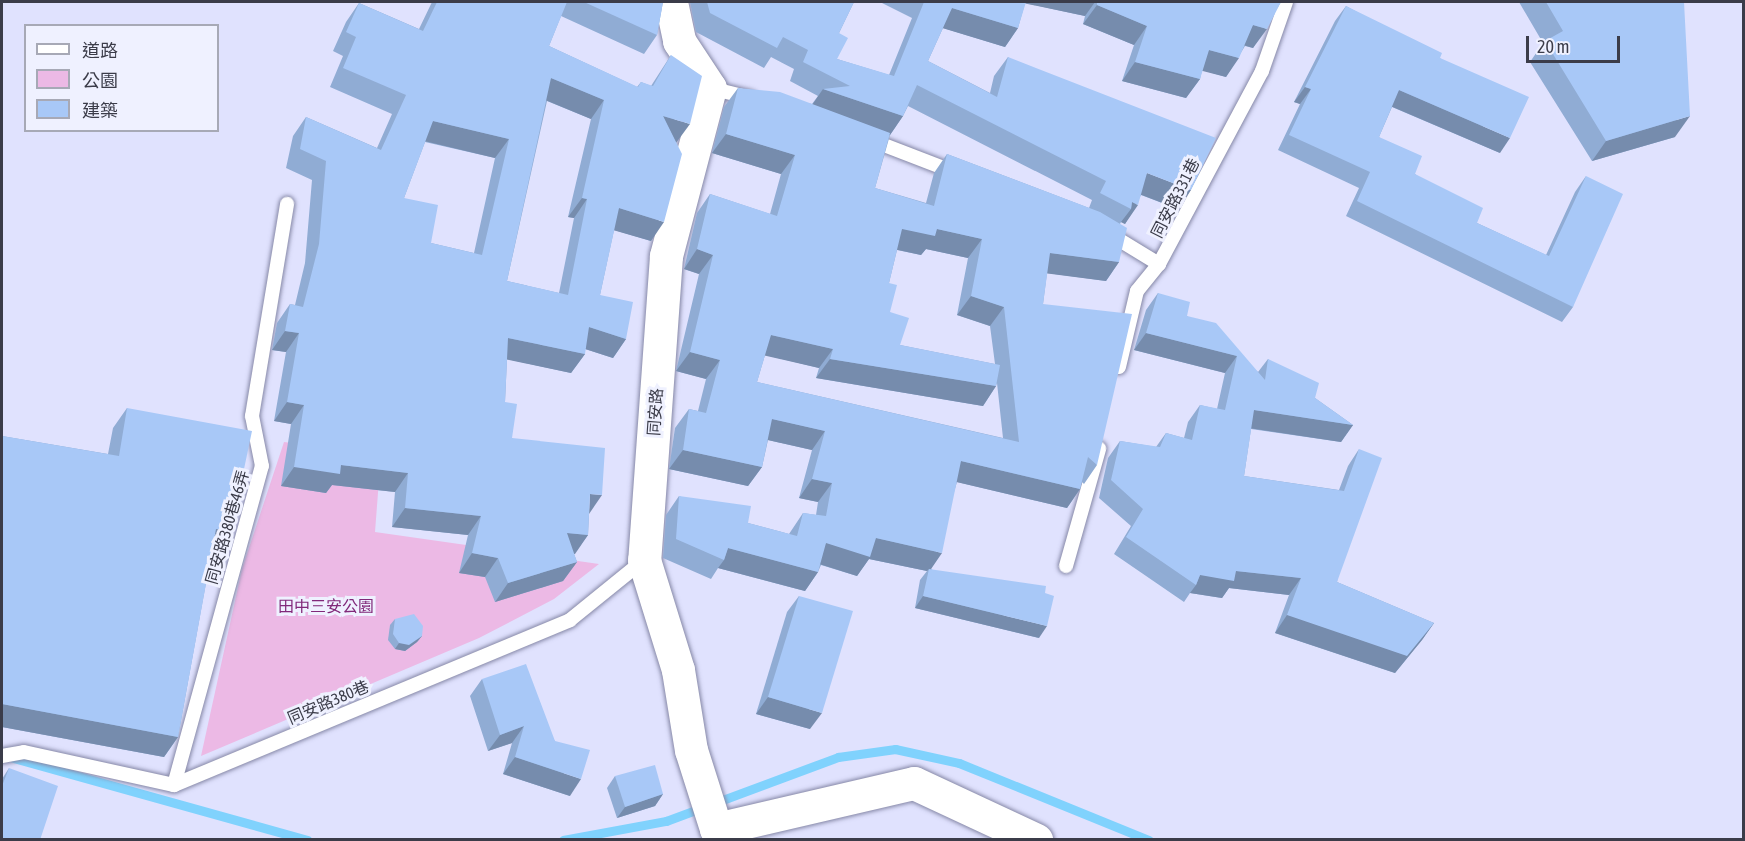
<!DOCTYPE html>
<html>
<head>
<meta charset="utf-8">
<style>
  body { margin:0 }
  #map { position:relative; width:1745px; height:841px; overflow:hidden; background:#e0e2fe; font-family:"Asap Condensed","Noto Sans TC",sans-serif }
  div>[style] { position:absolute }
  .green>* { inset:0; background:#ecb9e5 }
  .stream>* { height:9px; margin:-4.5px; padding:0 4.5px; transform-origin:4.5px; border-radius:4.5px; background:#80d2fd }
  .roads { filter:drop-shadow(0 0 2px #8688a7) drop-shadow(0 0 2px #8688a7) }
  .lane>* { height:14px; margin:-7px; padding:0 7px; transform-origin:7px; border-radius:7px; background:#fff }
  .secondary>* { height:33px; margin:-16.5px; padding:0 16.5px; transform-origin:16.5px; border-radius:16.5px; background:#fff }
  .wall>* { inset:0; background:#90acd4 }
  .shaded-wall>* { inset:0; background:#768cad }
  .building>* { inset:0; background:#a8c8f7 }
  span { translate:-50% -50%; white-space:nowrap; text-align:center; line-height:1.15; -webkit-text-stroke:6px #eff1ff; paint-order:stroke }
  .street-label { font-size:16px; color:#3b3c49 }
  .park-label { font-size:16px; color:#81297a }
  .frame { position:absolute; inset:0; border:3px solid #3b3c49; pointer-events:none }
  .legend { position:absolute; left:24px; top:24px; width:195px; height:108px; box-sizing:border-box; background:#eff1ff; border:2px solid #a7a9b6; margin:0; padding:8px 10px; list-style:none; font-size:18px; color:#3b3c49 }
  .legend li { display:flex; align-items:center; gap:12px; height:30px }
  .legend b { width:30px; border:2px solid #a7a9b6 }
  .scale { position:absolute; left:1526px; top:36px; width:94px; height:27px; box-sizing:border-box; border:3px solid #3b3c49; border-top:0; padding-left:8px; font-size:18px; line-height:21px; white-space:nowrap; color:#3b3c49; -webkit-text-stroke:4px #eff1ff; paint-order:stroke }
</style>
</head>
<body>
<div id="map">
  <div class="green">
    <div style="clip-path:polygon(284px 442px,381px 454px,375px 532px,599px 564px,554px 599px,479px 638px,201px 756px,242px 569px)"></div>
  </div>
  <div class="stream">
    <div style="left:10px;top:757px;width:309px;rotate:15.6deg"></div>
    <div style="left:563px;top:840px;width:105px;rotate:-10.5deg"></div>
    <div style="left:666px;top:821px;width:184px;rotate:-20.4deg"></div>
    <div style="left:838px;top:757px;width:58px;rotate:-8deg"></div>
    <div style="left:895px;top:749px;width:66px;rotate:12.3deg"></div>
    <div style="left:959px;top:763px;width:205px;rotate:22.1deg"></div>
  </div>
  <div class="roads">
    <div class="lane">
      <div style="left:710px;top:88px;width:42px;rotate:13.7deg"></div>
      <div style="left:871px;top:140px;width:89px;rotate:21.1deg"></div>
      <div style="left:1108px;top:233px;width:60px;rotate:31.3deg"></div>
      <div style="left:1159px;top:264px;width:219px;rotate:-61.9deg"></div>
      <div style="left:1262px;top:71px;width:73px;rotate:-70.8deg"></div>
      <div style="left:1119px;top:367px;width:78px;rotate:-76.7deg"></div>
      <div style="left:1137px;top:291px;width:35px;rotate:-51deg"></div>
      <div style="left:1066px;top:566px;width:122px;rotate:-74.2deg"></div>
      <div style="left:2px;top:756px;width:22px;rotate:-10deg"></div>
      <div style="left:24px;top:752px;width:154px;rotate:12.4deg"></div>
      <div style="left:174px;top:785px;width:429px;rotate:-22.6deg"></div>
      <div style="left:570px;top:620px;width:95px;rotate:-39deg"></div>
      <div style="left:174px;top:785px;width:331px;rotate:-74.6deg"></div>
      <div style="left:262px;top:466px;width:51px;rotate:-101.3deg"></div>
      <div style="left:252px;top:416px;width:215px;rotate:-80.6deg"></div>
    </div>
    <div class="secondary">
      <div style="left:671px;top:2px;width:40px;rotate:78deg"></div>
      <div style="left:679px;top:41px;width:56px;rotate:56.6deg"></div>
      <div style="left:710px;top:88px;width:174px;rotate:104.7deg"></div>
      <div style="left:666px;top:256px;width:305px;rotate:94.1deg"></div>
      <div style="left:644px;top:560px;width:115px;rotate:72.8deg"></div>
      <div style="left:678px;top:670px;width:81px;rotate:80.8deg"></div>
      <div style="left:691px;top:750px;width:83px;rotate:72.4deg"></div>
      <div style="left:716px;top:829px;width:203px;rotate:-13.1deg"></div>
      <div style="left:914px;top:783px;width:135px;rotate:25deg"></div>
    </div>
  </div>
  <div class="wall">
    <div style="clip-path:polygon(evenodd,432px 2px,663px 2px,657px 35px,644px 54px,561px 16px,549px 46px,637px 87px,641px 82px,651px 86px,671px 55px,676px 143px,651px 241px,614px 230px,600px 295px,626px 339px,613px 358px,585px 349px,585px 354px,571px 373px,507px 359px,505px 402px,512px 438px,589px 514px,588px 535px,574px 554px,577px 562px,563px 581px,495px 602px,485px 577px,459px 573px,468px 535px,392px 527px,395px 492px,332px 485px,326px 493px,281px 486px,291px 424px,274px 421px,286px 352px,272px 350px,277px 323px,290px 304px,295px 305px,305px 263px,312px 180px,286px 168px,293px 136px,306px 117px,377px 148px,392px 114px,330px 87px,343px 56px,333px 51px,346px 22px,359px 3px,419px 29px,432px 2px,547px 101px,591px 119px,568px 217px,574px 218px,559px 293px,507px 281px,547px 101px,432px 2px,425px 142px,495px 158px,474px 253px,431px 243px,404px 198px,425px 142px)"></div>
    <div style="clip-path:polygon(evenodd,690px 2px,854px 2px,839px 33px,837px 59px,889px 75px,912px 18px,880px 2px,1281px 2px,1253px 48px,1245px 46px,1226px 77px,1202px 70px,1200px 79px,1186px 98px,1122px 81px,1134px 45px,1083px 24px,1085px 16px,1025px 3px,1018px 28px,1005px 47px,943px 28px,928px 61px,990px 93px,994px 76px,1008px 57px,1178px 209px,1141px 195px,1125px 224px,1121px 222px,1120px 224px,1119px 262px,1106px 281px,1047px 273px,1043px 304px,1097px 465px,1084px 484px,1082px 482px,1080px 489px,1067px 508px,957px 482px,931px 569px,1039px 638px,915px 608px,920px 580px,927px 571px,869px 559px,857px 576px,821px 565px,818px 572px,805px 591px,718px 568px,711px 579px,663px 558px,666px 515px,679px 496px,748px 523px,789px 534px,803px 513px,816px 515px,818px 502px,799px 498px,812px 450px,768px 440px,762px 467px,748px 486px,669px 469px,675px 428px,689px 409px,698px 411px,706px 379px,676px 371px,699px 274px,684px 269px,697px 213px,710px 194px,770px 214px,781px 174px,712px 153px,724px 107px,738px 88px,812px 104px,818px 96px,790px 81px,794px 69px,771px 57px,764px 68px,696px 32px,690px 2px,908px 106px,1092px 200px,1089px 208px,947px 154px,934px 173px,926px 203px,875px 188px,890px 135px,903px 116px,908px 106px,690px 2px,926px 249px,968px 258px,957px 315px,990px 326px,995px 364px,900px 345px,890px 312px,889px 283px,897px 250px,921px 255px,926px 249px,690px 2px,765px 355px,819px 368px,816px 378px,983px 406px,996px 386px,997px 383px,1003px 438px,757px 382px,765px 355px)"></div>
    <div style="clip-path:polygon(1519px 2px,1684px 2px,1675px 137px,1592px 161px,1530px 62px,1543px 43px)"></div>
    <div style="clip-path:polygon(1346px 6px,1440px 58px,1500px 153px,1392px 107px,1379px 137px,1415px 174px,1477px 223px,1546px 255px,1575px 192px,1586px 176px,1573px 307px,1562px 322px,1346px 216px,1359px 188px,1278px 150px,1300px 104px,1294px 102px,1335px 21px)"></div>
    <div style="clip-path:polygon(1158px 293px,1258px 372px,1268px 359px,1315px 398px,1353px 425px,1341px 442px,1251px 429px,1244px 476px,1339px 490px,1348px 466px,1359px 449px,1337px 582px,1434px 623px,1422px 640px,1395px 673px,1275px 633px,1289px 595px,1229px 588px,1222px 598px,1190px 593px,1184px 602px,1114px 554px,1131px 526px,1099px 498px,1108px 458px,1120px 441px,1156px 447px,1166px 433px,1184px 438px,1188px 422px,1200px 405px,1217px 409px,1225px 373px,1134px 350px,1146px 310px)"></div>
    <div style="clip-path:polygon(127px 408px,231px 531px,217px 551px,212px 550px,178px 737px,164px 757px,2px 727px,2px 436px,108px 454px,113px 428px)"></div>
    <div style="clip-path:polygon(799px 596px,810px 729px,756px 714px,787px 612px)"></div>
    <div style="clip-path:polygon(395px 619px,422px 636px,417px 642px,405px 651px,395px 649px,388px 640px,390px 625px)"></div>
    <div style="clip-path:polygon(482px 679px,555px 741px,570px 796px,503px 774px,512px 743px,488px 751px,470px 696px)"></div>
    <div style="clip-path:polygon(9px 768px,2px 840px,2px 779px)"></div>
    <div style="clip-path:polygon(615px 776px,663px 794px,655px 806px,617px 818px,607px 788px)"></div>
  </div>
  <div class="shaded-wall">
    <div style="clip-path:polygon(1018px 2px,1095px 2px,1085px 16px)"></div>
    <div style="clip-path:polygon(1097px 5px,1147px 26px,1134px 45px,1083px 24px)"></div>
    <div style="clip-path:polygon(952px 8px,1018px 28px,1005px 47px,939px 27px)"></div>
    <div style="clip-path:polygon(1253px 25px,1267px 29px,1253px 48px,1240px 44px)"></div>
    <div style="clip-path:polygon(1209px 50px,1239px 58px,1226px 77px,1195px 69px)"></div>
    <div style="clip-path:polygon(1135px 62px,1200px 79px,1186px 98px,1122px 81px)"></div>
    <div style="clip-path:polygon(551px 78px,604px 100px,591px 119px,538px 97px)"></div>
    <div style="clip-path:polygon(1305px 87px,1311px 89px,1300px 104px,1294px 102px)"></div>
    <div style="clip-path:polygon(823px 89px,903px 116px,890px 135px,810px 108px)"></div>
    <div style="clip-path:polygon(1399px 90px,1510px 138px,1500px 153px,1388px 105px)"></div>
    <div style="clip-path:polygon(663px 116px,690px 124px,676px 143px)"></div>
    <div style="clip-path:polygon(1690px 116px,1675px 137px,1592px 161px,1606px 141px)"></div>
    <div style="clip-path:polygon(433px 121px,509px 139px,495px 158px,420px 140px)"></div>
    <div style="clip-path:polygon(726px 134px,795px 155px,781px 174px,712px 153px)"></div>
    <div style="clip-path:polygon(1147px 173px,1191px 190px,1178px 209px,1134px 192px)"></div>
    <div style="clip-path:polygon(582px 198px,587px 199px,574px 218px,568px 217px)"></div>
    <div style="clip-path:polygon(1132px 202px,1138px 205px,1125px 224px,1121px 222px,1131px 209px)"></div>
    <div style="clip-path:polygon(619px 208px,664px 222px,651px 241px,606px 228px)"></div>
    <div style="clip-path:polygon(902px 229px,937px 229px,982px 239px,968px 258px,926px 249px,921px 255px,889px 248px)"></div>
    <div style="clip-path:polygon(697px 249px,713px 255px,699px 274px,684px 269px)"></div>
    <div style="clip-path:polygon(1050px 253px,1119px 262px,1106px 281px,1036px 272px)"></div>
    <div style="clip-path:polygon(971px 296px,1004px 307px,990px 326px,957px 315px)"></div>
    <div style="clip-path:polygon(589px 327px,626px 339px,613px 358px,576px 346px)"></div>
    <div style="clip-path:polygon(285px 331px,299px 333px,286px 352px,272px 350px)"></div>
    <div style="clip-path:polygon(1146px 333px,1237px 356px,1225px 373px,1134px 350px)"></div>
    <div style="clip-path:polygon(771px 335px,833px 349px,819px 368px,758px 354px)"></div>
    <div style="clip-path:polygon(508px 338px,585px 354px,571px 373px,495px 357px)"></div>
    <div style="clip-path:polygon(690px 352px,720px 360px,706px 379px,676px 371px)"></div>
    <div style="clip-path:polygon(830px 359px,996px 386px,983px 406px,816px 378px)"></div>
    <div style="clip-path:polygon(287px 402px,304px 405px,291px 424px,274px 421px)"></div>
    <div style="clip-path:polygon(1254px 410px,1353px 425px,1341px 442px,1242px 427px)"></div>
    <div style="clip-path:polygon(772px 419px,825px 431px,812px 450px,759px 438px)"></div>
    <div style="clip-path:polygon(683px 450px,762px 467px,748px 486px,669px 469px)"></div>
    <div style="clip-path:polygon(961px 461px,1080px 489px,1067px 508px,948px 480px)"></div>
    <div style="clip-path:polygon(341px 465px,408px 473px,395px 492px,332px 485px,326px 493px,281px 486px,294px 467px)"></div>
    <div style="clip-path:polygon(812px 479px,832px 483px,818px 502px,799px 498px)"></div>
    <div style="clip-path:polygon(590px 494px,602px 495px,589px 514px)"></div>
    <div style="clip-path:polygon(405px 508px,481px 516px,468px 535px,392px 527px)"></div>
    <div style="clip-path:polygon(216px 529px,231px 531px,217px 551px,201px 549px)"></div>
    <div style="clip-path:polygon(567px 533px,588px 535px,575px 554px,554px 552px)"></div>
    <div style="clip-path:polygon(876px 538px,942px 553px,929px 572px,929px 569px,927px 571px,869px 559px,857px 576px,813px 562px,826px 543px)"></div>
    <div style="clip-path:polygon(728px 548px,818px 572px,805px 591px,718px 568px,724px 560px)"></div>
    <div style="clip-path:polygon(472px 553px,498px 558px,485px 577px,459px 573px)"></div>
    <div style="clip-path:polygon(577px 562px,563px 581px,495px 602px,508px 583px)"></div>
    <div style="clip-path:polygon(1236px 571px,1301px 578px,1289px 595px,1229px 588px,1222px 598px,1190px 593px,1196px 585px,1200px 575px)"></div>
    <div style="clip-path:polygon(923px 596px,1047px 626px,1039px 638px,915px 608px)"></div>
    <div style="clip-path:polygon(1287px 615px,1434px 623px,1422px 640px,1395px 673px,1275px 633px)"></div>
    <div style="clip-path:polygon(422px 636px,417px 642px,405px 651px,395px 649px,399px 643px)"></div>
    <div style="clip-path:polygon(768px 697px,822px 713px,810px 729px,756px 714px)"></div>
    <div style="clip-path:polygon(2px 704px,178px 737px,164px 757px,2px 727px)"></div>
    <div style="clip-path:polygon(524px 726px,512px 743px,488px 751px,500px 735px)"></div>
    <div style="clip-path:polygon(515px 757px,581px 779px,570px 796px,503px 774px)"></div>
    <div style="clip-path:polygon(663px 794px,655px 806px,617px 818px,625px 807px)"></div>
  </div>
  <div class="building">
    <div style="clip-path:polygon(evenodd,437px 2px,567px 2px,549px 46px,638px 87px,641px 82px,653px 86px,671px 55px,702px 76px,690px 124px,663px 116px,682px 154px,664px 222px,619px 208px,600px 295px,633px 302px,626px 339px,589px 327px,585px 354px,508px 338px,505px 402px,517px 404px,512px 438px,605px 448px,602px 495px,590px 494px,588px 535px,567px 533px,577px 562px,508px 583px,498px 558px,472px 553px,481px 516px,405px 508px,408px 473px,341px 465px,340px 474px,294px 467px,304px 405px,287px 402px,299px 333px,285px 331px,290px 304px,303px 307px,319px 244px,326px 161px,300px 149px,306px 117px,381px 150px,406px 95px,343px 68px,356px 37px,346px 32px,359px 3px,423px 31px,437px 2px,551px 78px,604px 100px,582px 198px,587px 199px,568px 295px,507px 281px,551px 78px,437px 2px,433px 121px,509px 139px,482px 255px,431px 243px,438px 205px,404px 198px,433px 121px)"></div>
    <div style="clip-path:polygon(584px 2px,663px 2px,657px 35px)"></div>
    <div style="clip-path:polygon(707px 2px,854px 2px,839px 33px,848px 38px,837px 59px,894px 76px,924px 2px,1026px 2px,1018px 28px,952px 8px,928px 61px,997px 97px,1008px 57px,1216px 138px,1191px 190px,1147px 173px,1138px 205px,1132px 202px,1131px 209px,1100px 193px,1106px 181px,917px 85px,903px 116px,823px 89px,850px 86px,803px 62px,808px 50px,783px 37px,777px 48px,710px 13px)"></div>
    <div style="clip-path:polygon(1097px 2px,1281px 2px,1267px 29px,1253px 25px,1239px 58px,1209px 50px,1200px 79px,1135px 62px,1147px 26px,1097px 5px)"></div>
    <div style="clip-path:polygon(1546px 2px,1684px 2px,1690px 116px,1606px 141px,1545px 41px,1563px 31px)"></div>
    <div style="clip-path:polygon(1346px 6px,1442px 53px,1440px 58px,1529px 97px,1510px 138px,1399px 90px,1379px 137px,1422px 156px,1415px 174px,1483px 208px,1477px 223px,1549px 256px,1586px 176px,1623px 194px,1573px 307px,1357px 201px,1370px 172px,1289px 135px,1311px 89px,1305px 87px)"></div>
    <div style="clip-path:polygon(evenodd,738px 88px,780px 92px,890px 133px,875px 188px,934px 206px,947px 154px,1100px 212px,1127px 228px,1119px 262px,1050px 253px,1043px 304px,1132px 314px,1097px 465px,1088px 457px,1080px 489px,961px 461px,942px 553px,876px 538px,870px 557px,826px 543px,818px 572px,728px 548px,724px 560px,676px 539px,679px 496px,751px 506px,748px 523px,797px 536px,803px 513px,826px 516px,832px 483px,812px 479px,825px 431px,772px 419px,762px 467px,683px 450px,689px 409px,706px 413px,720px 360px,690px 352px,713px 255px,697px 249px,710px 194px,777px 216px,795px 155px,726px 134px,738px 88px,902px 229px,935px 236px,937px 229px,982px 239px,971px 296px,1004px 307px,1019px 442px,757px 382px,771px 335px,833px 349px,830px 359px,996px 386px,1000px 365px,900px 345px,909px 318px,890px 312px,897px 285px,889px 283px,902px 229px)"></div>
    <div style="clip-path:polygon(1158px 293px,1190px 302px,1187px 316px,1216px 323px,1265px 380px,1268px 359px,1319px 383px,1315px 398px,1353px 425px,1254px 410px,1244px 476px,1344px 491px,1359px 449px,1382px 458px,1337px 582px,1434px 623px,1407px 656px,1287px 615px,1301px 578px,1236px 571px,1234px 581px,1200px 575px,1196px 585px,1126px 537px,1143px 509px,1111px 480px,1120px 441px,1160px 447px,1166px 433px,1192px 440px,1200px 405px,1225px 410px,1237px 356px,1146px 333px)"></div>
    <div style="clip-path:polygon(127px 408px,252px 431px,231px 531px,216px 529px,178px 737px,2px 704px,2px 436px,119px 456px)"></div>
    <div style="clip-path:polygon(929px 569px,1046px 586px,1045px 593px,1054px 596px,1047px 626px,923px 596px)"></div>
    <div style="clip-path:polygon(799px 596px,853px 611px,822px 713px,768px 697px)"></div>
    <div style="clip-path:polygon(414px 614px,423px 626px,422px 636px,409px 645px,399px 643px,393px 634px,395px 619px)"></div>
    <div style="clip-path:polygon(526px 664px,555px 741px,590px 750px,581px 779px,515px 757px,524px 726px,500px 735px,482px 679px)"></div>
    <div style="clip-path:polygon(655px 765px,663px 794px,625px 807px,615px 776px)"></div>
    <div style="clip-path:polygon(9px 768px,58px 786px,40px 840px,2px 840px,2px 804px,3px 798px,2px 797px,2px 786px)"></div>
  </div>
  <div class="street-label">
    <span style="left:1175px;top:198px;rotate:-63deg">同安路331巷</span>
    <span style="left:655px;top:412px;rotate:-86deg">同安路</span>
    <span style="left:227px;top:527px;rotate:-74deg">同安路380巷46弄</span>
    <span style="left:328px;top:702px;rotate:-23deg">同安路380巷</span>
  </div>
  <div class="park-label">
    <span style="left:326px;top:606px">田中三安公園</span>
  </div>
  <div class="frame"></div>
  <ul class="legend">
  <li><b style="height:8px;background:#fff"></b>道路</li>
  <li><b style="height:16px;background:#ecb9e5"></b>公園</li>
  <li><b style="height:16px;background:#a8c8f7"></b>建築</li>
  </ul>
  <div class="scale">20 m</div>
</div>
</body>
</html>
